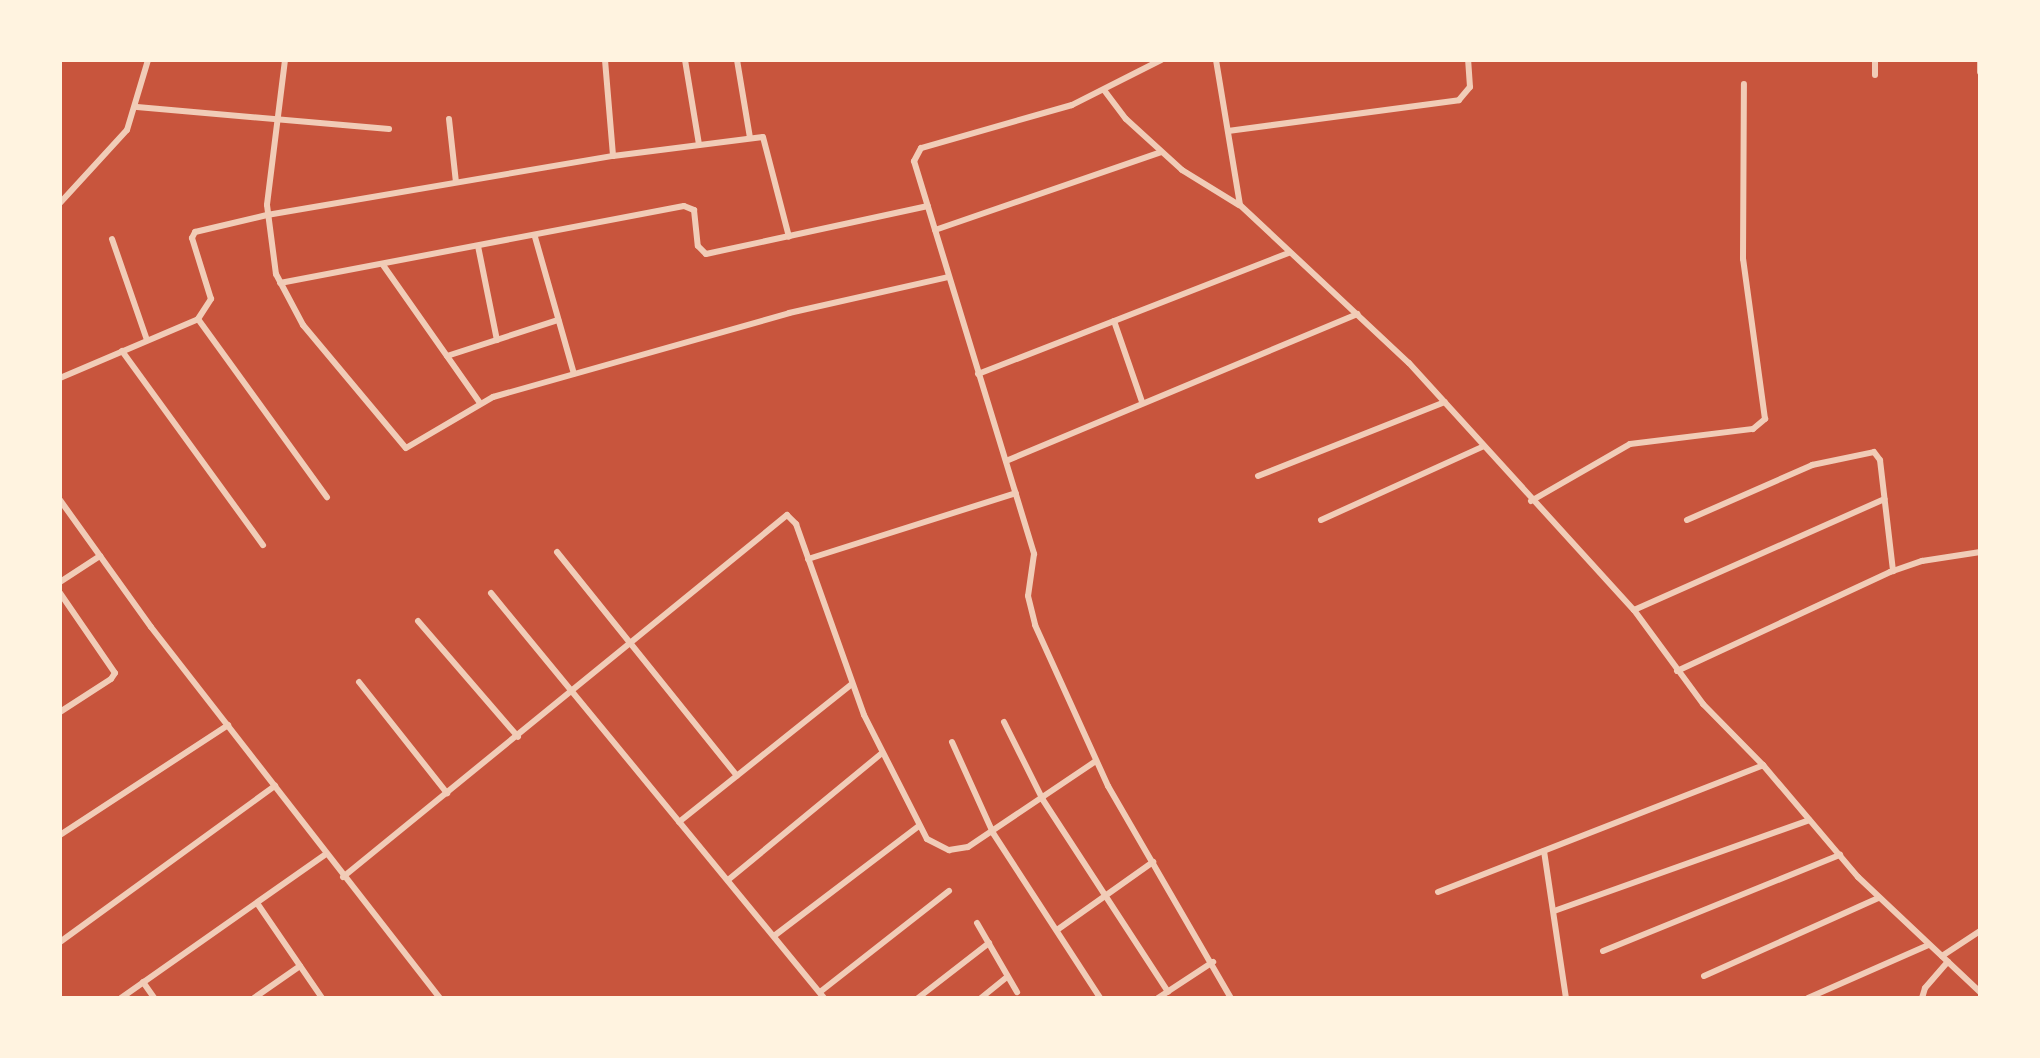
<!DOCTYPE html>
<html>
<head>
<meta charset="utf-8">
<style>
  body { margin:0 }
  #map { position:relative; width:2040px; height:1058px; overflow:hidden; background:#c8553d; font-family:Helvetica,sans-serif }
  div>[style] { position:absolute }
  .minor>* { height:6px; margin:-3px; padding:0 3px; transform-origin:3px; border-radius:3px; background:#f1ccb7 }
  span { translate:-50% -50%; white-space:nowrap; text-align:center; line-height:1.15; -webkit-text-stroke:9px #fff3e0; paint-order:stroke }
  .frame { position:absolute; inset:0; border:62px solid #fff3e0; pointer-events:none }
</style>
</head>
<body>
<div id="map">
  <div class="minor">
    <div style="left:285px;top:60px;width:146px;rotate:97.1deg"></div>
    <div style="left:267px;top:205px;width:70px;rotate:82.6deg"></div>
    <div style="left:276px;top:274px;width:58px;rotate:62.1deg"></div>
    <div style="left:303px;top:325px;width:160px;rotate:50.1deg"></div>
    <div style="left:406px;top:448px;width:101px;rotate:-30.4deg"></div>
    <div style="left:493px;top:397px;width:308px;rotate:-15.8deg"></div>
    <div style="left:789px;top:313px;width:164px;rotate:-12.7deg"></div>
    <div style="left:605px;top:60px;width:96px;rotate:85.2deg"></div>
    <div style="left:685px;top:60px;width:86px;rotate:80.6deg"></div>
    <div style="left:737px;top:60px;width:79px;rotate:80.5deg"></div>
    <div style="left:1161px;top:60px;width:100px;rotate:153.2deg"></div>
    <div style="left:1072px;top:105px;width:157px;rotate:164.1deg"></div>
    <div style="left:921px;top:148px;width:15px;rotate:118deg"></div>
    <div style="left:914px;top:161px;width:411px;rotate:73deg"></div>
    <div style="left:1034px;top:554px;width:42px;rotate:98.1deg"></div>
    <div style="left:1028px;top:596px;width:30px;rotate:76deg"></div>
    <div style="left:1035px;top:625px;width:177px;rotate:65.6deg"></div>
    <div style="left:1108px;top:786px;width:245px;rotate:59.9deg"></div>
    <div style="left:1216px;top:60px;width:147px;rotate:80.6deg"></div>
    <div style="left:1240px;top:205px;width:231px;rotate:43.1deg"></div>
    <div style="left:1409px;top:363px;width:334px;rotate:47.7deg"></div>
    <div style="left:1634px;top:610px;width:117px;rotate:53.7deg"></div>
    <div style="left:1703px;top:704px;width:86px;rotate:45.5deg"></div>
    <div style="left:1763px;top:765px;width:147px;rotate:49.7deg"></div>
    <div style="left:1858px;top:877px;width:168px;rotate:43.3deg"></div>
    <div style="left:1980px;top:72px;width:12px;rotate:-90deg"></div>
    <div style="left:1875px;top:75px;width:15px;rotate:-90deg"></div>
    <div style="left:1104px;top:90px;width:36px;rotate:53deg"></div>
    <div style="left:1126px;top:119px;width:76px;rotate:42.3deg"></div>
    <div style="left:1182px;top:170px;width:67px;rotate:31.6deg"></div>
    <div style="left:137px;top:107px;width:253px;rotate:5deg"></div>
    <div style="left:449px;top:119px;width:63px;rotate:83.7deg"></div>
    <div style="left:1228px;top:131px;width:233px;rotate:-7.6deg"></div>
    <div style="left:1459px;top:100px;width:17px;rotate:-50deg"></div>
    <div style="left:1470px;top:87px;width:27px;rotate:-94deg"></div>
    <div style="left:60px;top:203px;width:99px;rotate:-47.5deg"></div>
    <div style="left:127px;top:130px;width:73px;rotate:-73.3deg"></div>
    <div style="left:935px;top:230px;width:239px;rotate:-19deg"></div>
    <div style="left:535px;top:237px;width:142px;rotate:74.1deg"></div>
    <div style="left:112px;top:239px;width:107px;rotate:70.9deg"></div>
    <div style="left:478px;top:246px;width:96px;rotate:78.6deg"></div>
    <div style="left:383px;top:265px;width:169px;rotate:54.9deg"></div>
    <div style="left:280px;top:283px;width:411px;rotate:-10.8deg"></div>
    <div style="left:684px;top:206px;width:11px;rotate:22deg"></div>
    <div style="left:694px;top:210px;width:36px;rotate:84deg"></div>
    <div style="left:698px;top:246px;width:11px;rotate:45deg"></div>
    <div style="left:706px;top:254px;width:227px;rotate:-12.2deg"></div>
    <div style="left:198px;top:319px;width:220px;rotate:54.1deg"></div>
    <div style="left:1114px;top:321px;width:86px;rotate:70.9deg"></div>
    <div style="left:122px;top:351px;width:240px;rotate:54deg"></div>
    <div style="left:447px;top:356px;width:117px;rotate:-18deg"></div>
    <div style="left:978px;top:374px;width:334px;rotate:-21.3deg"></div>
    <div style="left:60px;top:378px;width:150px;rotate:-23.1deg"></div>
    <div style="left:198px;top:319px;width:24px;rotate:-57deg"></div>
    <div style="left:211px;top:299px;width:64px;rotate:-107.3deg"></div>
    <div style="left:192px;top:238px;width:7px;rotate:-63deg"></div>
    <div style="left:195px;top:232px;width:74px;rotate:-13.3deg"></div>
    <div style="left:267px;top:215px;width:351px;rotate:-9.7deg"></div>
    <div style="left:613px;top:156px;width:151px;rotate:-7.2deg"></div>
    <div style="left:763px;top:137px;width:103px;rotate:75.4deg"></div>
    <div style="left:1006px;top:461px;width:381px;rotate:-22.7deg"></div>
    <div style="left:1258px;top:476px;width:201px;rotate:-21.6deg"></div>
    <div style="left:60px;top:500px;width:156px;rotate:54.4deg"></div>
    <div style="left:151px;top:627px;width:470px;rotate:52.1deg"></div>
    <div style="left:1531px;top:501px;width:114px;rotate:-29.9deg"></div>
    <div style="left:1630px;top:444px;width:124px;rotate:-7deg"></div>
    <div style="left:1753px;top:429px;width:16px;rotate:-40deg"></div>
    <div style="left:1765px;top:419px;width:162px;rotate:-97.8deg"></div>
    <div style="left:1743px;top:259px;width:175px;rotate:-89.7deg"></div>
    <div style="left:1321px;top:520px;width:177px;rotate:-24.4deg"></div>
    <div style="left:1687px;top:520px;width:137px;rotate:-23.7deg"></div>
    <div style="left:1812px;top:465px;width:63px;rotate:-11.8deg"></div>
    <div style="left:1874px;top:452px;width:10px;rotate:53deg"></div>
    <div style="left:1880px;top:460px;width:112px;rotate:83.3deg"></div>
    <div style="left:557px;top:552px;width:287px;rotate:51.2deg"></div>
    <div style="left:808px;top:559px;width:218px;rotate:-17.6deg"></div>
    <div style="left:60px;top:582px;width:48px;rotate:-33deg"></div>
    <div style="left:60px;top:593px;width:97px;rotate:55.5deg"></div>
    <div style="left:115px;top:673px;width:7px;rotate:124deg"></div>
    <div style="left:111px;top:679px;width:61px;rotate:147.1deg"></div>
    <div style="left:491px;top:593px;width:524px;rotate:50.57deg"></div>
    <div style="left:1634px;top:610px;width:274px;rotate:-23.9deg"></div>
    <div style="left:418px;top:621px;width:153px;rotate:49.2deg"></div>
    <div style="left:1677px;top:671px;width:235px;rotate:-24.9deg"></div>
    <div style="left:1890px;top:572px;width:34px;rotate:-19deg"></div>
    <div style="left:1922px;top:561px;width:59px;rotate:-8.8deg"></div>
    <div style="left:359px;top:682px;width:142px;rotate:51.6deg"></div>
    <div style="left:1004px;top:722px;width:87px;rotate:63.4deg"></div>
    <div style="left:1043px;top:800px;width:229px;rotate:56.9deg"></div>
    <div style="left:952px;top:742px;width:100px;rotate:65.7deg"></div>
    <div style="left:993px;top:833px;width:197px;rotate:57deg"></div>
    <div style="left:679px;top:822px;width:221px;rotate:-38.6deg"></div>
    <div style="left:60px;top:835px;width:201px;rotate:-33.2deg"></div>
    <div style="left:1544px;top:851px;width:149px;rotate:81.5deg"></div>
    <div style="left:343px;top:877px;width:573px;rotate:-39.19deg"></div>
    <div style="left:787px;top:515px;width:13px;rotate:45deg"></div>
    <div style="left:796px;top:524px;width:203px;rotate:70.4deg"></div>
    <div style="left:864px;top:715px;width:139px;rotate:63.1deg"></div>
    <div style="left:927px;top:839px;width:25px;rotate:27deg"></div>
    <div style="left:949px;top:850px;width:19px;rotate:-9deg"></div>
    <div style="left:968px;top:847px;width:154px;rotate:-33.9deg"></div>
    <div style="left:728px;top:880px;width:200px;rotate:-39.5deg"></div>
    <div style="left:1438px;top:892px;width:349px;rotate:-21.3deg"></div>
    <div style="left:257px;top:903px;width:115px;rotate:55.6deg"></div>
    <div style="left:1554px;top:911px;width:271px;rotate:-19.6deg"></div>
    <div style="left:977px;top:923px;width:80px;rotate:59.9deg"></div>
    <div style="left:1057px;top:930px;width:118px;rotate:-35.3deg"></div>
    <div style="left:774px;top:936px;width:182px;rotate:-37.2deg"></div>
    <div style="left:60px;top:942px;width:266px;rotate:-36deg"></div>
    <div style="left:1603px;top:951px;width:256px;rotate:-22.1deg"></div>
    <div style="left:1942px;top:956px;width:45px;rotate:-33.3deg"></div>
    <div style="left:1704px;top:976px;width:191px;rotate:-24.1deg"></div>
    <div style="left:143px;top:982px;width:19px;rotate:55deg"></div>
    <div style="left:820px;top:992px;width:164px;rotate:-38.1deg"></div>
    <div style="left:121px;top:998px;width:251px;rotate:-35.1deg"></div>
    <div style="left:254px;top:998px;width:56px;rotate:-34.8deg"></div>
    <div style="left:918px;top:998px;width:90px;rotate:-37.8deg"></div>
    <div style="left:981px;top:998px;width:33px;rotate:-39deg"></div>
    <div style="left:1158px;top:998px;width:66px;rotate:-33.2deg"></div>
    <div style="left:1808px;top:998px;width:131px;rotate:-23.8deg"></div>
    <div style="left:1922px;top:998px;width:10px;rotate:-73deg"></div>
    <div style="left:1925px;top:988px;width:35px;rotate:-49deg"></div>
  </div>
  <div class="frame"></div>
</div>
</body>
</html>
